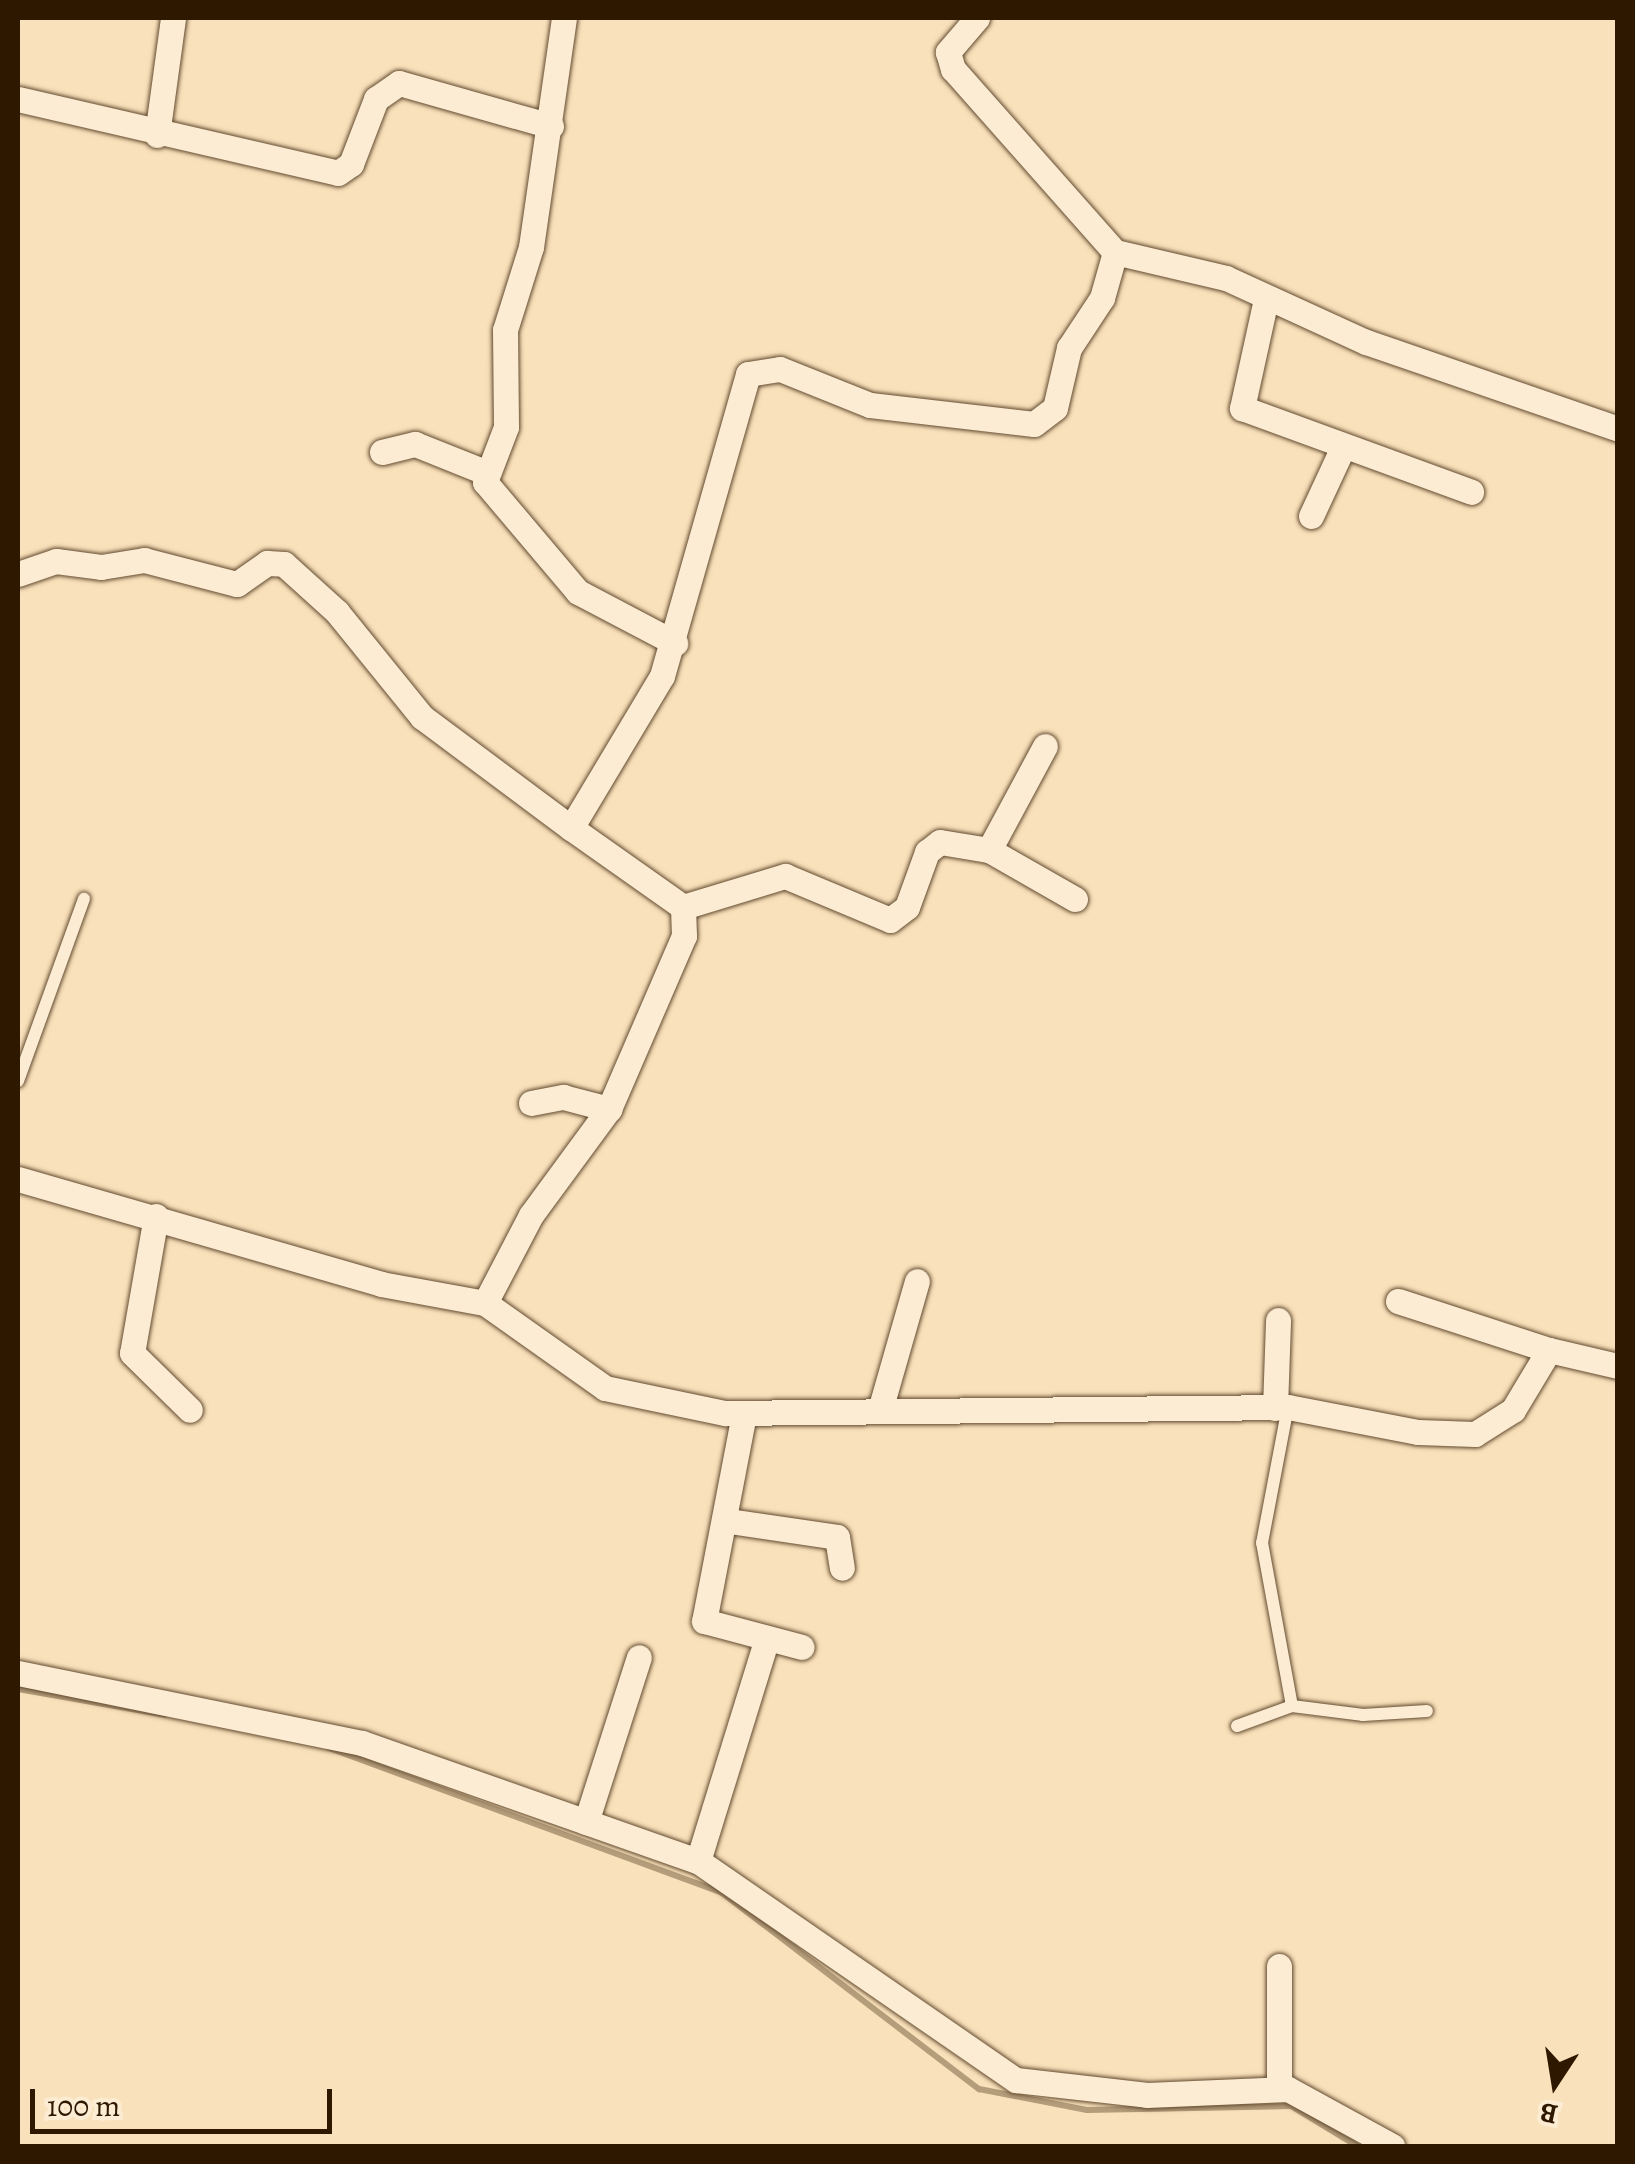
<!DOCTYPE html>
<html>
<head>
<meta charset="utf-8">
<style>
  body { margin:0 }
  #map { position:relative; width:1635px; height:2164px; overflow:hidden; background:#f9e1bb; font-family:Alegreya,serif }
  div>[style] { position:absolute }
  .stream>* { height:6px; margin:-3px; padding:0 3px; transform-origin:3px; border-radius:3px; background:#b49d7b }
  .roads { filter:drop-shadow(0 0 2px #624a2f) drop-shadow(0 0 2px #624a2f) }
  .service>* { height:12px; margin:-6px; padding:0 6px; transform-origin:6px; border-radius:6px; background:#fbecd3 }
  .minor>* { height:25px; margin:-12.5px; padding:0 12.5px; transform-origin:12.5px; border-radius:12.5px; background:#fbecd3 }
  span { translate:-50% -50%; white-space:nowrap; text-align:center; line-height:1.15; -webkit-text-stroke:9px #fbecd3; paint-order:stroke }
  .frame { position:absolute; inset:0; border:20px solid #2f1800; pointer-events:none }
  .north { position:absolute; left:1505px; top:2034px; width:100px; height:100px; -webkit-text-stroke:8px #fbecd3; paint-order:stroke; rotate:192deg; font-size:28px; font-weight:700; line-height:40px; text-align:center; color:#2f1800 }
  .north::after { content:''; display:block; margin:auto; width:35px; height:45px; background:#2f1800; clip-path:polygon(50% 0,100% 100%,50% 72%,0 100%) }
  .scale { position:absolute; left:30px; top:2089px; width:302px; height:45px; box-sizing:border-box; border:5px solid #2f1800; border-top:0; padding-left:12px; font-size:30px; line-height:35px; white-space:nowrap; color:#2f1800; -webkit-text-stroke:8px #fbecd3; paint-order:stroke }
</style>
</head>
<body>
<div id="map">
  <div class="stream">
    <div style="left:18px;top:1689px;width:149px;rotate:10deg"></div>
    <div style="left:329px;top:1748px;width:418px;rotate:20.2deg"></div>
    <div style="left:721px;top:1892px;width:325px;rotate:37.4deg"></div>
    <div style="left:979px;top:2089px;width:110px;rotate:11deg"></div>
    <div style="left:1087px;top:2110px;width:204px;rotate:-1.1deg"></div>
    <div style="left:1291px;top:2106px;width:77px;rotate:31.2deg"></div>
  </div>
  <div class="roads">
    <div class="service">
      <div style="left:18px;top:1081px;width:194px;rotate:-70.1deg"></div>
      <div style="left:1292px;top:1706px;width:72px;rotate:7.2deg"></div>
      <div style="left:1363px;top:1715px;width:64px;rotate:-3.6deg"></div>
      <div style="left:1237px;top:1726px;width:59px;rotate:-20deg"></div>
      <div style="left:1292px;top:1706px;width:166px;rotate:-100.4deg"></div>
      <div style="left:1262px;top:1543px;width:138px;rotate:-79.2deg"></div>
    </div>
    <div class="minor">
      <div style="left:564px;top:18px;width:231px;rotate:98.2deg"></div>
      <div style="left:531px;top:247px;width:87px;rotate:107.4deg"></div>
      <div style="left:505px;top:330px;width:97px;rotate:89.4deg"></div>
      <div style="left:506px;top:427px;width:59px;rotate:110.9deg"></div>
      <div style="left:485px;top:482px;width:144px;rotate:49.8deg"></div>
      <div style="left:578px;top:592px;width:110px;rotate:27.7deg"></div>
      <div style="left:977px;top:18px;width:45px;rotate:130.5deg"></div>
      <div style="left:948px;top:52px;width:18px;rotate:74deg"></div>
      <div style="left:953px;top:69px;width:244px;rotate:48.5deg"></div>
      <div style="left:1115px;top:252px;width:114px;rotate:13.2deg"></div>
      <div style="left:1226px;top:278px;width:154px;rotate:24.6deg"></div>
      <div style="left:1366px;top:342px;width:267px;rotate:19deg"></div>
      <div style="left:18px;top:99px;width:328px;rotate:13deg"></div>
      <div style="left:338px;top:173px;width:16px;rotate:-35deg"></div>
      <div style="left:351px;top:164px;width:70px;rotate:-69deg"></div>
      <div style="left:376px;top:99px;width:28px;rotate:-35deg"></div>
      <div style="left:399px;top:83px;width:158px;rotate:15.8deg"></div>
      <div style="left:157px;top:135px;width:118px;rotate:-82.2deg"></div>
      <div style="left:1266px;top:299px;width:112px;rotate:102.4deg"></div>
      <div style="left:1242px;top:408px;width:244px;rotate:20.1deg"></div>
      <div style="left:382px;top:452px;width:34px;rotate:-14deg"></div>
      <div style="left:415px;top:444px;width:75px;rotate:21.8deg"></div>
      <div style="left:1311px;top:516px;width:76px;rotate:-65.1deg"></div>
      <div style="left:18px;top:574px;width:40px;rotate:-18.9deg"></div>
      <div style="left:56px;top:561px;width:45px;rotate:7.6deg"></div>
      <div style="left:101px;top:567px;width:44px;rotate:-9.2deg"></div>
      <div style="left:144px;top:560px;width:96px;rotate:14.5deg"></div>
      <div style="left:237px;top:584px;width:37px;rotate:-35deg"></div>
      <div style="left:267px;top:563px;width:17px;rotate:3deg"></div>
      <div style="left:284px;top:564px;width:72px;rotate:42.2deg"></div>
      <div style="left:337px;top:612px;width:135px;rotate:51deg"></div>
      <div style="left:422px;top:717px;width:186px;rotate:36.7deg"></div>
      <div style="left:989px;top:850px;width:118px;rotate:-61.7deg"></div>
      <div style="left:683px;top:907px;width:107px;rotate:-16.9deg"></div>
      <div style="left:785px;top:876px;width:114px;rotate:22.7deg"></div>
      <div style="left:890px;top:920px;width:21px;rotate:-37deg"></div>
      <div style="left:907px;top:907px;width:59px;rotate:-70deg"></div>
      <div style="left:927px;top:852px;width:16px;rotate:-38deg"></div>
      <div style="left:940px;top:842px;width:50px;rotate:9.3deg"></div>
      <div style="left:989px;top:850px;width:99px;rotate:29.7deg"></div>
      <div style="left:531px;top:1103px;width:33px;rotate:-11deg"></div>
      <div style="left:563px;top:1097px;width:48px;rotate:14.6deg"></div>
      <div style="left:18px;top:1179px;width:378px;rotate:16.1deg"></div>
      <div style="left:381px;top:1284px;width:106px;rotate:10.4deg"></div>
      <div style="left:485px;top:1303px;width:147px;rotate:35.3deg"></div>
      <div style="left:605px;top:1388px;width:123px;rotate:11.8deg"></div>
      <div style="left:725px;top:1413px;width:563px;rotate:-0.61deg"></div>
      <div style="left:1288px;top:1407px;width:132px;rotate:10.9deg"></div>
      <div style="left:1418px;top:1432px;width:57px;rotate:2deg"></div>
      <div style="left:1475px;top:1434px;width:45px;rotate:-32.3deg"></div>
      <div style="left:1513px;top:1410px;width:70px;rotate:-59deg"></div>
      <div style="left:1549px;top:1350px;width:71px;rotate:13.1deg"></div>
      <div style="left:156px;top:1216px;width:139px;rotate:99.9deg"></div>
      <div style="left:132px;top:1353px;width:81px;rotate:44.5deg"></div>
      <div style="left:1398px;top:1301px;width:159px;rotate:18deg"></div>
      <div style="left:485px;top:1303px;width:99px;rotate:-62.4deg"></div>
      <div style="left:531px;top:1215px;width:132px;rotate:-53.7deg"></div>
      <div style="left:609px;top:1109px;width:189px;rotate:-66.6deg"></div>
      <div style="left:684px;top:936px;width:29px;rotate:-92deg"></div>
      <div style="left:683px;top:907px;width:137px;rotate:-144.8deg"></div>
      <div style="left:571px;top:828px;width:177px;rotate:-59.1deg"></div>
      <div style="left:662px;top:676px;width:314px;rotate:-74.1deg"></div>
      <div style="left:748px;top:374px;width:32px;rotate:-9deg"></div>
      <div style="left:780px;top:369px;width:97px;rotate:21.8deg"></div>
      <div style="left:870px;top:405px;width:165px;rotate:6.6deg"></div>
      <div style="left:1034px;top:424px;width:26px;rotate:-37deg"></div>
      <div style="left:1055px;top:408px;width:62px;rotate:-76.9deg"></div>
      <div style="left:1069px;top:348px;width:60px;rotate:-56.6deg"></div>
      <div style="left:1102px;top:298px;width:48px;rotate:-74.2deg"></div>
      <div style="left:1275px;top:1408px;width:88px;rotate:-88deg"></div>
      <div style="left:880px;top:1410px;width:134px;rotate:-74deg"></div>
      <div style="left:744px;top:1414px;width:211px;rotate:100.9deg"></div>
      <div style="left:704px;top:1621px;width:101px;rotate:14.9deg"></div>
      <div style="left:729px;top:1521px;width:109px;rotate:8.4deg"></div>
      <div style="left:837px;top:1537px;width:31px;rotate:81deg"></div>
      <div style="left:18px;top:1673px;width:351px;rotate:11.5deg"></div>
      <div style="left:362px;top:1743px;width:356px;rotate:19.4deg"></div>
      <div style="left:698px;top:1861px;width:386px;rotate:34.6deg"></div>
      <div style="left:1016px;top:2080px;width:132px;rotate:6.5deg"></div>
      <div style="left:1147px;top:2095px;width:141px;rotate:-2.4deg"></div>
      <div style="left:1288px;top:2089px;width:119px;rotate:28.7deg"></div>
      <div style="left:586px;top:1822px;width:173px;rotate:-72.2deg"></div>
      <div style="left:698px;top:1861px;width:233px;rotate:-72.8deg"></div>
      <div style="left:1279px;top:2089px;width:123px;rotate:-90deg"></div>
    </div>
  </div>
  <div class="frame"></div>
  <div class="north">B</div>
  <div class="scale">100 m</div>
</div>
</body>
</html>
